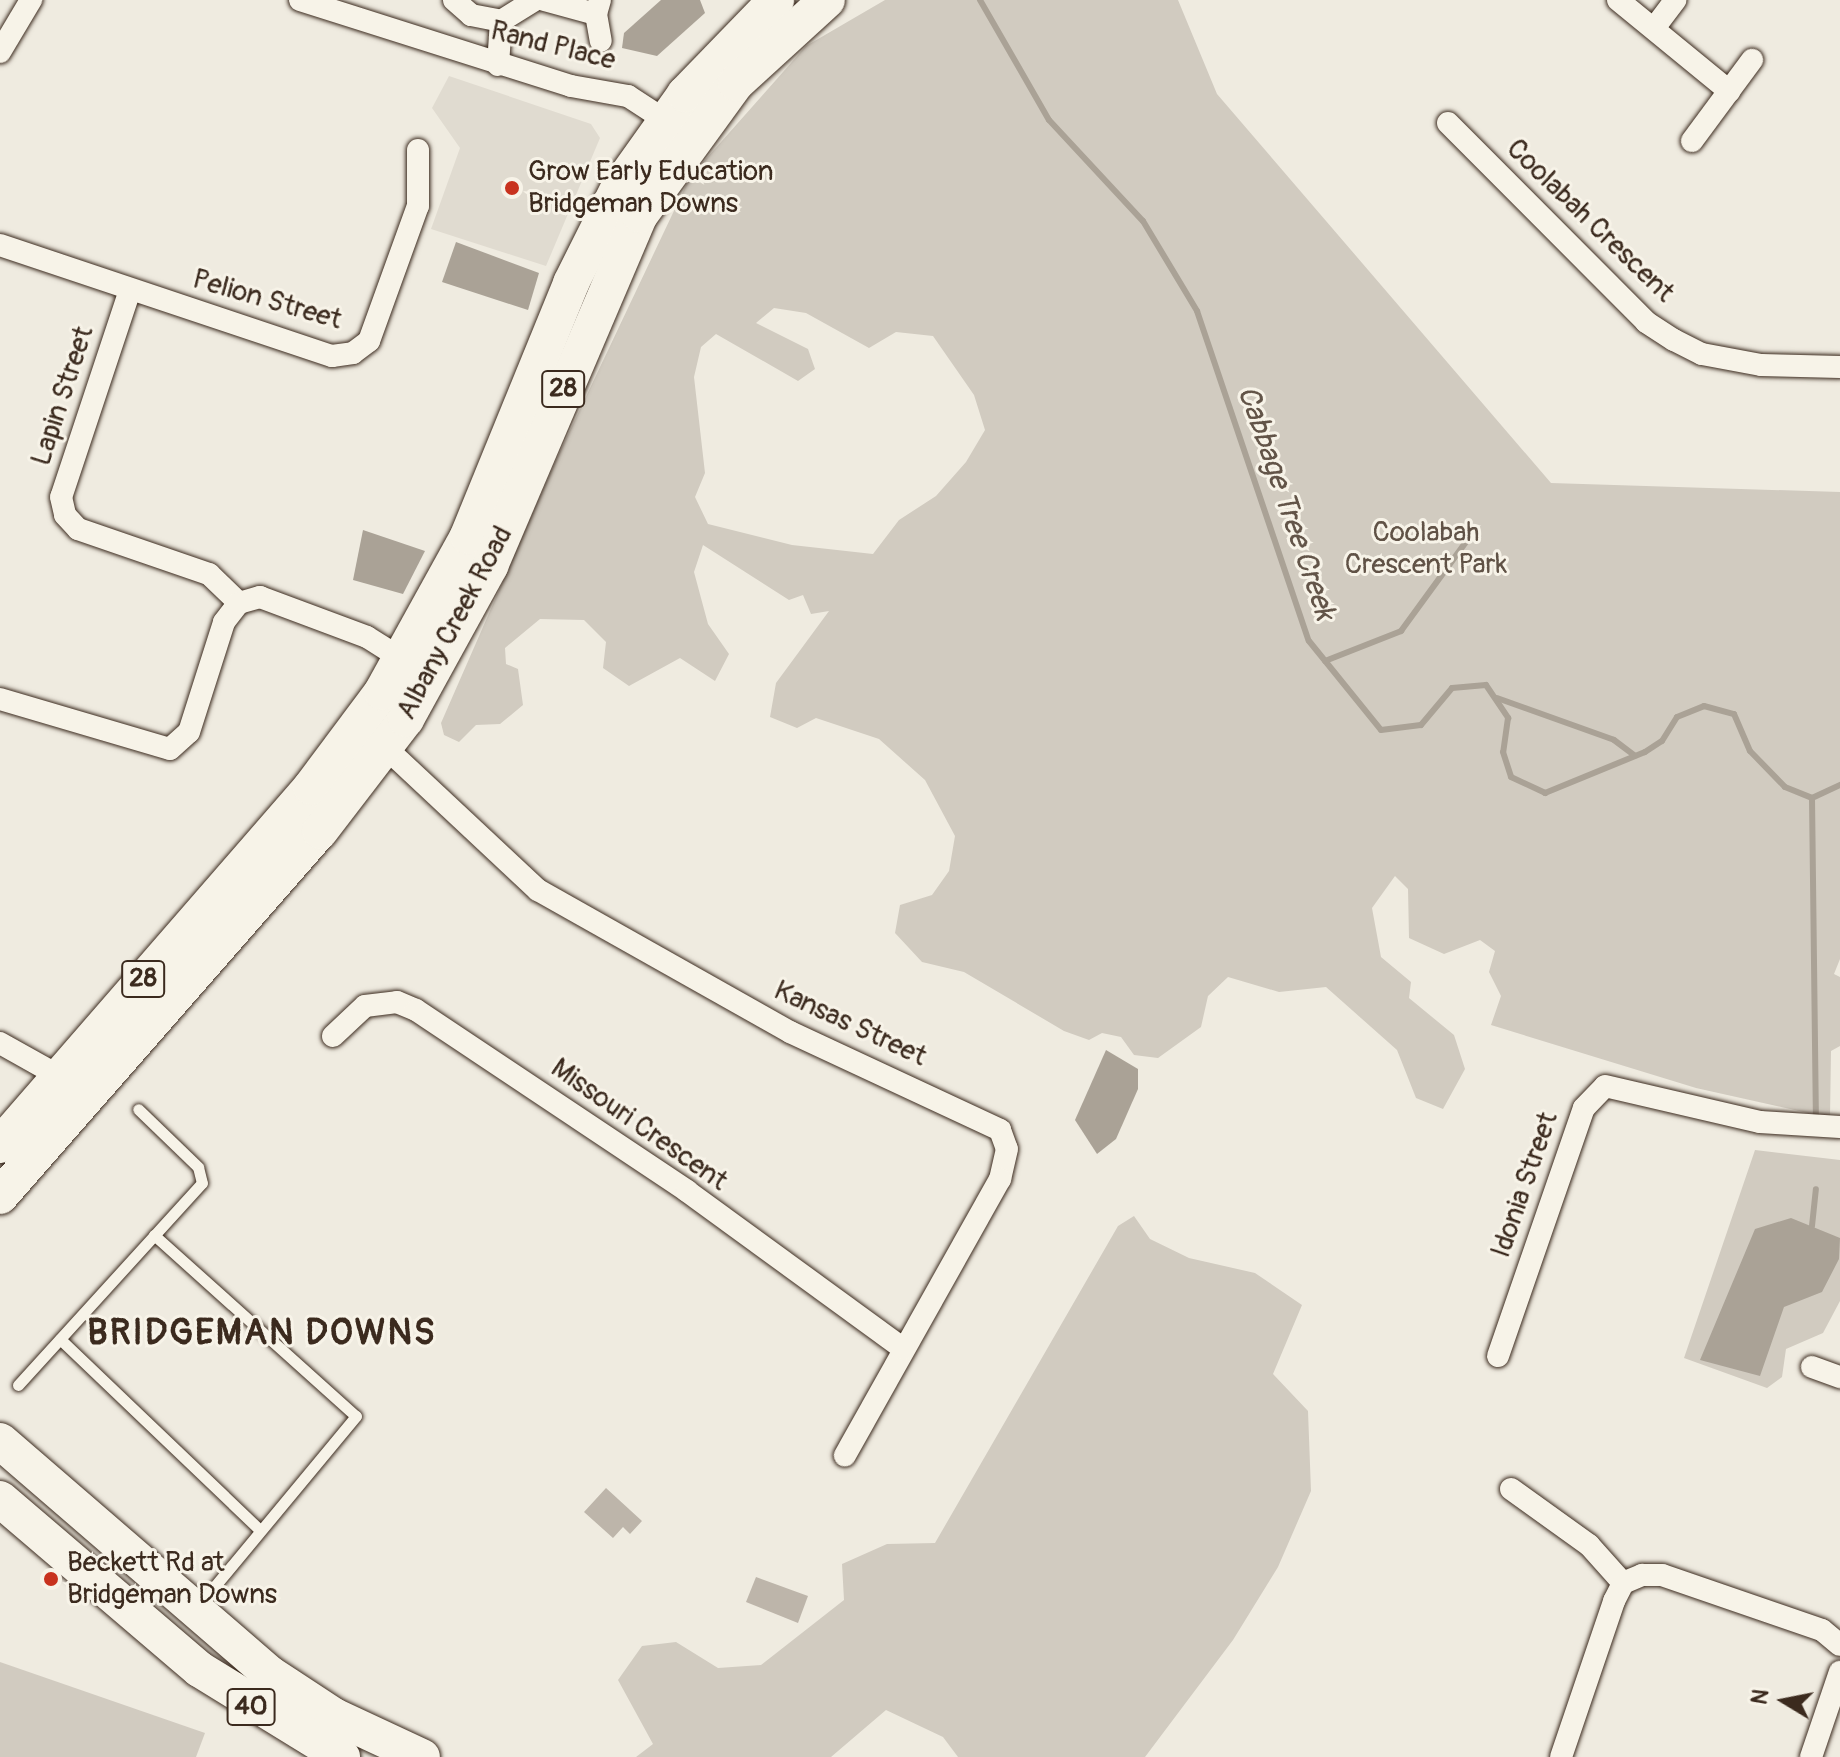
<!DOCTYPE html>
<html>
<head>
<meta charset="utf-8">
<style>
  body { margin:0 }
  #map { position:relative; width:1840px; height:1757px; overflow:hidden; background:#efebe0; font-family:Pangolin,sans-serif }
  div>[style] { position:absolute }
  .built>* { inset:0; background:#e0dbd0 }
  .green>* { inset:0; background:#d1cbc0 }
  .water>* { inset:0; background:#aaa296 }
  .stream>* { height:6px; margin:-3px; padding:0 3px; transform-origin:3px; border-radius:3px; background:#aaa296 }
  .building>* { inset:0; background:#bdb5aa }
  .roads { filter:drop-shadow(0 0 2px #3b2a1e) drop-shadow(0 0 2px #3b2a1e) }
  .lane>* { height:11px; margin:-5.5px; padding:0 5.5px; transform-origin:5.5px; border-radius:5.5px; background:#f7f3e8 }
  .street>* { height:22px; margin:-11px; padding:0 11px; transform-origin:11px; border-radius:11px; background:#f7f3e8 }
  .primary>* { height:36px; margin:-18px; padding:0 18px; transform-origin:18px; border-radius:18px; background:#f7f3e8 }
  .dots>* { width:22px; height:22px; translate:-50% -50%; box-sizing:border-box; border:4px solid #f7f3e8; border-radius:50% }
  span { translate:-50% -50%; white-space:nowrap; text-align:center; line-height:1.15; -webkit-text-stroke:6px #f7f3e8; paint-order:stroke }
  .shield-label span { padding:2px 6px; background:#f7f3e8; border:2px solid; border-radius:6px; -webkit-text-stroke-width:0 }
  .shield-label { font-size:26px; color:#3b2a1e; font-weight:700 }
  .street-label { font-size:28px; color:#3b2a1e }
  .poi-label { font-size:28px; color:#3b2a1e }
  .left { translate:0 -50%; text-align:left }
  .park-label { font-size:28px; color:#605246 }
  .water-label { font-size:30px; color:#625448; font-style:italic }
  .district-label { font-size:36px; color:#3b2a1e; font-weight:700; letter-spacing:2px }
  .north { position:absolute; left:1744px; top:1661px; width:80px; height:80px; -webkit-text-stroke:6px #f7f3e8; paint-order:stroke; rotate:280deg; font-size:22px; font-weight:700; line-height:32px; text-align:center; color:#3b2a1e }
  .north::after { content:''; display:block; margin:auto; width:28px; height:36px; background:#3b2a1e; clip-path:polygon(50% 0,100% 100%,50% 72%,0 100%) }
</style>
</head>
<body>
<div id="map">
  <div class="built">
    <div style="clip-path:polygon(449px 76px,591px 124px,600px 138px,546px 266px,431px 229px,460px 148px,432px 108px)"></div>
  </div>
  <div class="green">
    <div style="clip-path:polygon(evenodd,885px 0,1178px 0,1217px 94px,1551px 483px,1840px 492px,1840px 959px,1834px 974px,1840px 977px,1840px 1046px,1831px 1051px,1830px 1118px,1696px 1088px,1491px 1025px,1501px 996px,1489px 972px,1495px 951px,1480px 940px,1444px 954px,1409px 938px,1408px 889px,1395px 876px,1372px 908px,1381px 957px,1411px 982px,1409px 998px,1454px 1035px,1465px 1069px,1443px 1109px,1416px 1098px,1397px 1050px,1326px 987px,1279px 992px,1228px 977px,1208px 996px,1201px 1027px,1158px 1058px,1134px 1055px,1121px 1037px,1102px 1033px,1089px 1040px,1064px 1031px,964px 972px,922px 962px,895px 933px,900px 905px,932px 895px,949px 871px,955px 836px,925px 780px,879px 739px,816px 718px,797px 728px,770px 717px,776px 683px,829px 611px,811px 614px,803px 595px,789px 600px,703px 545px,694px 572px,708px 624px,729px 654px,715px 681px,680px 658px,629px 686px,603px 668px,606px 642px,584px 620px,540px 619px,505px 648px,506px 664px,518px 669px,523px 705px,500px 724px,476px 725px,459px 742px,444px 735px,441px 723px,556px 460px,690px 177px,806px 46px,885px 0,774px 308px,806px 313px,869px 348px,896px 332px,933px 336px,974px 395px,985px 430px,966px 462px,936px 496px,899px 520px,873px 554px,792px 545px,708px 524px,695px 497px,705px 473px,694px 377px,701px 347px,716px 334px,798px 381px,815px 369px,808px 349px,756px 323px,774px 308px)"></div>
    <div style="clip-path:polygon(1755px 1150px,1840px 1160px,1840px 1301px,1823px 1333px,1786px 1349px,1782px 1377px,1767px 1388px,1684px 1358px)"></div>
    <div style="clip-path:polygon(1134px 1216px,1150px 1239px,1189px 1258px,1255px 1273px,1302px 1305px,1273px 1374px,1308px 1411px,1311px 1491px,1278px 1567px,1233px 1640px,1145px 1757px,958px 1757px,943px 1737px,886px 1710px,831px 1757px,636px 1757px,653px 1744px,618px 1680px,642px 1646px,676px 1642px,718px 1668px,761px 1665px,844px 1600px,842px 1564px,887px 1544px,935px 1543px,1118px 1226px)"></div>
    <div style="clip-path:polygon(0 1662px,205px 1733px,196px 1757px,0 1757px)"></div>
  </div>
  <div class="water">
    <div style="clip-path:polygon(661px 0,700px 0,705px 13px,657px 56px,622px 48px,624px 33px)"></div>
    <div style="clip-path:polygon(456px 242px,539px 273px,528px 310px,442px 282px)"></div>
    <div style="clip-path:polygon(363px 530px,425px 551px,403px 594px,353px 580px)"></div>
    <div style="clip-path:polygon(1106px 1050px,1138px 1069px,1138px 1089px,1116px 1139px,1097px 1154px,1075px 1120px)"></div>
    <div style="clip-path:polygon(1791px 1218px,1840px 1238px,1839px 1259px,1822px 1292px,1784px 1307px,1760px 1376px,1700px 1360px,1755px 1229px)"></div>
  </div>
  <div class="stream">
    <div style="left:980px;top:0;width:138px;rotate:60.1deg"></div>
    <div style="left:1049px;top:120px;width:138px;rotate:47.1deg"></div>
    <div style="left:1143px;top:221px;width:105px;rotate:59deg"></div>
    <div style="left:1197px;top:311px;width:348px;rotate:71.3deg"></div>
    <div style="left:1309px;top:641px;width:114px;rotate:51deg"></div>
    <div style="left:1381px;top:730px;width:40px;rotate:-7.1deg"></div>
    <div style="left:1421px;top:725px;width:48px;rotate:-50deg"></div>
    <div style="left:1452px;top:688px;width:34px;rotate:-5deg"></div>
    <div style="left:1486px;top:685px;width:40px;rotate:56deg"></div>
    <div style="left:1508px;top:718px;width:34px;rotate:98deg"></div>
    <div style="left:1503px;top:752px;width:26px;rotate:72deg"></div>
    <div style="left:1511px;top:777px;width:38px;rotate:25deg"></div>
    <div style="left:1545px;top:793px;width:108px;rotate:-22.3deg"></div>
    <div style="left:1645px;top:752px;width:20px;rotate:-33deg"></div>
    <div style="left:1662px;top:741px;width:28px;rotate:-58deg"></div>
    <div style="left:1677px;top:717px;width:29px;rotate:-22deg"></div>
    <div style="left:1704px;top:706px;width:31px;rotate:15deg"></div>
    <div style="left:1734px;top:714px;width:40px;rotate:66.6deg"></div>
    <div style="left:1750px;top:751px;width:50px;rotate:45.8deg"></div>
    <div style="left:1785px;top:787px;width:29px;rotate:22deg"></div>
    <div style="left:1812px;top:798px;width:31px;rotate:-25deg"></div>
    <div style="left:1325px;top:661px;width:82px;rotate:-21.5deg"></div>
    <div style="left:1401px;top:631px;width:110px;rotate:-53.9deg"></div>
    <div style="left:1497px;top:698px;width:124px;rotate:19.7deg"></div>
    <div style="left:1614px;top:740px;width:26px;rotate:37deg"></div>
    <div style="left:1812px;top:798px;width:318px;rotate:89.3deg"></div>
    <div style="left:1812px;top:1226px;width:37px;rotate:-84deg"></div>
  </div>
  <div class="building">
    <div style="clip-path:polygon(606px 1488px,642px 1521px,630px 1534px,623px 1527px,613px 1538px,584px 1512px)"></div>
    <div style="clip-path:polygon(756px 1577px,808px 1596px,798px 1623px,746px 1602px)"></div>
  </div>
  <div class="roads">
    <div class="lane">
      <div style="left:154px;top:1235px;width:271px;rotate:41.9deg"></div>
      <div style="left:356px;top:1416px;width:246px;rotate:129.7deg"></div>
      <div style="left:60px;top:1339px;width:275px;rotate:43.7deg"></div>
      <div style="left:18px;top:1385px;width:273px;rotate:-47.7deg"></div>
      <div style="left:202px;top:1183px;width:16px;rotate:-104deg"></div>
      <div style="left:198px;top:1167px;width:83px;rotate:-136deg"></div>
    </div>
    <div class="street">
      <div style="left:300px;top:0;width:284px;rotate:17.6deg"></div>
      <div style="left:571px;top:86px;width:58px;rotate:10deg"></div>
      <div style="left:628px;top:96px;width:55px;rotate:33.1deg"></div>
      <div style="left:454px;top:0;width:23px;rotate:41deg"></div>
      <div style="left:471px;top:15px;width:31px;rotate:11deg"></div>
      <div style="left:544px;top:0;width:54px;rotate:15.1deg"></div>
      <div style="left:596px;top:14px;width:15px;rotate:-74deg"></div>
      <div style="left:1618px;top:0;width:144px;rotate:39.3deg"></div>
      <div style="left:596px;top:14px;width:27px;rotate:80deg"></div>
      <div style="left:501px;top:21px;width:40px;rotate:-32deg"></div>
      <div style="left:1655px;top:27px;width:34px;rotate:-53deg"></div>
      <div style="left:0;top:52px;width:61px;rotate:-59.2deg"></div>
      <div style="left:498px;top:65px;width:44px;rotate:-86.1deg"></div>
      <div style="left:1448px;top:123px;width:281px;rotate:45.1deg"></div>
      <div style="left:1646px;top:322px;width:33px;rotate:33deg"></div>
      <div style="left:1674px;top:340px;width:31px;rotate:27deg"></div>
      <div style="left:1702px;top:354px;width:60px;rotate:10.6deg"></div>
      <div style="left:1761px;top:365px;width:79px;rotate:1.5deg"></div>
      <div style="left:1692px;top:141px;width:101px;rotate:-53.5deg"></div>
      <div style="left:0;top:245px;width:350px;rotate:18.5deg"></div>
      <div style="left:332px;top:356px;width:21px;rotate:-8deg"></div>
      <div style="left:353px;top:353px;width:20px;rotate:-37deg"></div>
      <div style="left:369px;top:341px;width:144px;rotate:-70.1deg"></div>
      <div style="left:418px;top:206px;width:56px;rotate:-90deg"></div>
      <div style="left:130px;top:290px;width:218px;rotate:108.4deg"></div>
      <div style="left:61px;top:497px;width:18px;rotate:77deg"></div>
      <div style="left:65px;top:515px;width:19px;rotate:47deg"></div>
      <div style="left:78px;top:529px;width:139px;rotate:19deg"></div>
      <div style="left:209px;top:574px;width:42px;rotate:44deg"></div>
      <div style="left:0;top:699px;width:177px;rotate:16.4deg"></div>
      <div style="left:170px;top:749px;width:25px;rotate:-42deg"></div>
      <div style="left:189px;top:732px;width:115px;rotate:-72.3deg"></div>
      <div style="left:224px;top:622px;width:24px;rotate:-52deg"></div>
      <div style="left:239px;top:603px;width:22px;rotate:-16deg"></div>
      <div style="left:260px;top:597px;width:114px;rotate:20.5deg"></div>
      <div style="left:367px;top:637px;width:41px;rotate:32.2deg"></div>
      <div style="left:386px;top:748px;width:208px;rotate:43.1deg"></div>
      <div style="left:538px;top:890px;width:289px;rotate:29.4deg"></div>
      <div style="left:790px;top:1032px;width:232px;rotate:25deg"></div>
      <div style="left:1000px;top:1130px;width:20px;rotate:70deg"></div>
      <div style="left:1007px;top:1149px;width:31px;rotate:103deg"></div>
      <div style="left:1000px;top:1179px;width:317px;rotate:119.3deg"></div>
      <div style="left:333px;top:1036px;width:44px;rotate:-43.2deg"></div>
      <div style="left:365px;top:1006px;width:32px;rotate:-7deg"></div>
      <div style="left:397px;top:1002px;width:21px;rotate:23deg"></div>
      <div style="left:416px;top:1010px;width:326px;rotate:33.7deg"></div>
      <div style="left:687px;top:1191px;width:268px;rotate:36.1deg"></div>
      <div style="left:0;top:1043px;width:78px;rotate:29.2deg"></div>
      <div style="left:1498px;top:1356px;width:262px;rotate:-70.9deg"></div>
      <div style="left:1584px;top:1108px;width:30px;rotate:-46deg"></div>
      <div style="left:1605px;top:1086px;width:159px;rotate:13.1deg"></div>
      <div style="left:1760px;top:1122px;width:80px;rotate:3.6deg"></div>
      <div style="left:1812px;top:1367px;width:30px;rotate:20deg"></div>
      <div style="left:1511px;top:1489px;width:96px;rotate:35.7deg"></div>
      <div style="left:1589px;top:1545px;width:51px;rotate:48.2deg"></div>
      <div style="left:1561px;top:1757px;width:165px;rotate:-71.2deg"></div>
      <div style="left:1614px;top:1601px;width:20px;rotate:-63deg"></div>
      <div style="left:1623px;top:1583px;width:21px;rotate:-23deg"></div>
      <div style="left:1642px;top:1575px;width:20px"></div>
      <div style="left:1662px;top:1575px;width:169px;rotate:19deg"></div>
      <div style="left:1822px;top:1630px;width:23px;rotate:40deg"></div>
      <div style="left:1811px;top:1757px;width:90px;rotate:-71.2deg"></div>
    </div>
    <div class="primary">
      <div style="left:0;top:1145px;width:474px;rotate:-49deg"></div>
      <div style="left:311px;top:787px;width:119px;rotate:-53.2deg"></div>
      <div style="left:382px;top:692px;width:178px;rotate:-61.1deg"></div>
      <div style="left:468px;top:536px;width:273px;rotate:-67.8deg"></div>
      <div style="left:571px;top:283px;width:107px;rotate:-63.4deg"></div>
      <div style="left:619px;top:187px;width:114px;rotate:-54.6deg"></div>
      <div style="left:685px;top:94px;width:131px;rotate:-45.9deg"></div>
      <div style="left:0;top:1196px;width:485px;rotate:-48.8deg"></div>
      <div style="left:320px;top:831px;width:141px;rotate:-52.5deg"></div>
      <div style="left:406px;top:719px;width:175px;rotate:-61.2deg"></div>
      <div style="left:490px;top:566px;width:382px;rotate:-66.9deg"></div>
      <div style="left:640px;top:215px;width:163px;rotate:-54deg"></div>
      <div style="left:736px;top:83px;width:123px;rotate:-42.4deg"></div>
      <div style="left:0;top:1441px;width:357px;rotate:40.8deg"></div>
      <div style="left:270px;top:1674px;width:77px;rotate:33.3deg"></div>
      <div style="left:334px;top:1716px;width:97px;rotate:25deg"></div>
      <div style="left:0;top:1499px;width:262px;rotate:40.5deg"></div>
      <div style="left:199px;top:1669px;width:168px;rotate:31.6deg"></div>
    </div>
  </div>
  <div class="dots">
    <div style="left:512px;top:188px;background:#c8321e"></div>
    <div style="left:51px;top:1579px;background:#c8321e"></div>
  </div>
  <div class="shield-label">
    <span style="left:563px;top:389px">28</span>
    <span style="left:143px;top:979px">28</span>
    <span style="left:251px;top:1707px">40</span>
  </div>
  <div class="street-label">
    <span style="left:553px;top:46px;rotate:14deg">Rand Place</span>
    <span style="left:1590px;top:221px;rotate:44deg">Coolabah Crescent</span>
    <span style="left:267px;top:300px;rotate:16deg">Pelion Street</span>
    <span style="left:63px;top:396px;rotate:-72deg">Lapin Street</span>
    <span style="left:455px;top:623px;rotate:-62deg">Albany Creek Road</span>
    <span style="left:850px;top:1024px;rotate:25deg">Kansas Street</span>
    <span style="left:639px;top:1125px;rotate:35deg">Missouri Crescent</span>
    <span style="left:1525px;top:1185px;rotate:-71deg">Idonia Street</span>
  </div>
  <div class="poi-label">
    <span class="left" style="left:528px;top:188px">Grow Early Education<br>Bridgeman Downs</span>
    <span class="left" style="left:67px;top:1579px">Beckett Rd at<br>Bridgeman Downs</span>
  </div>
  <div class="park-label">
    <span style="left:1426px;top:549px">Coolabah<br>Crescent Park</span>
  </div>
  <div class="water-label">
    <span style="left:1286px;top:503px;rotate:71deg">Cabbage Tree Creek</span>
  </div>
  <div class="district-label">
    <span style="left:262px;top:1333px">BRIDGEMAN DOWNS</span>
  </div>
  <div class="north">N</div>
</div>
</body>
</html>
